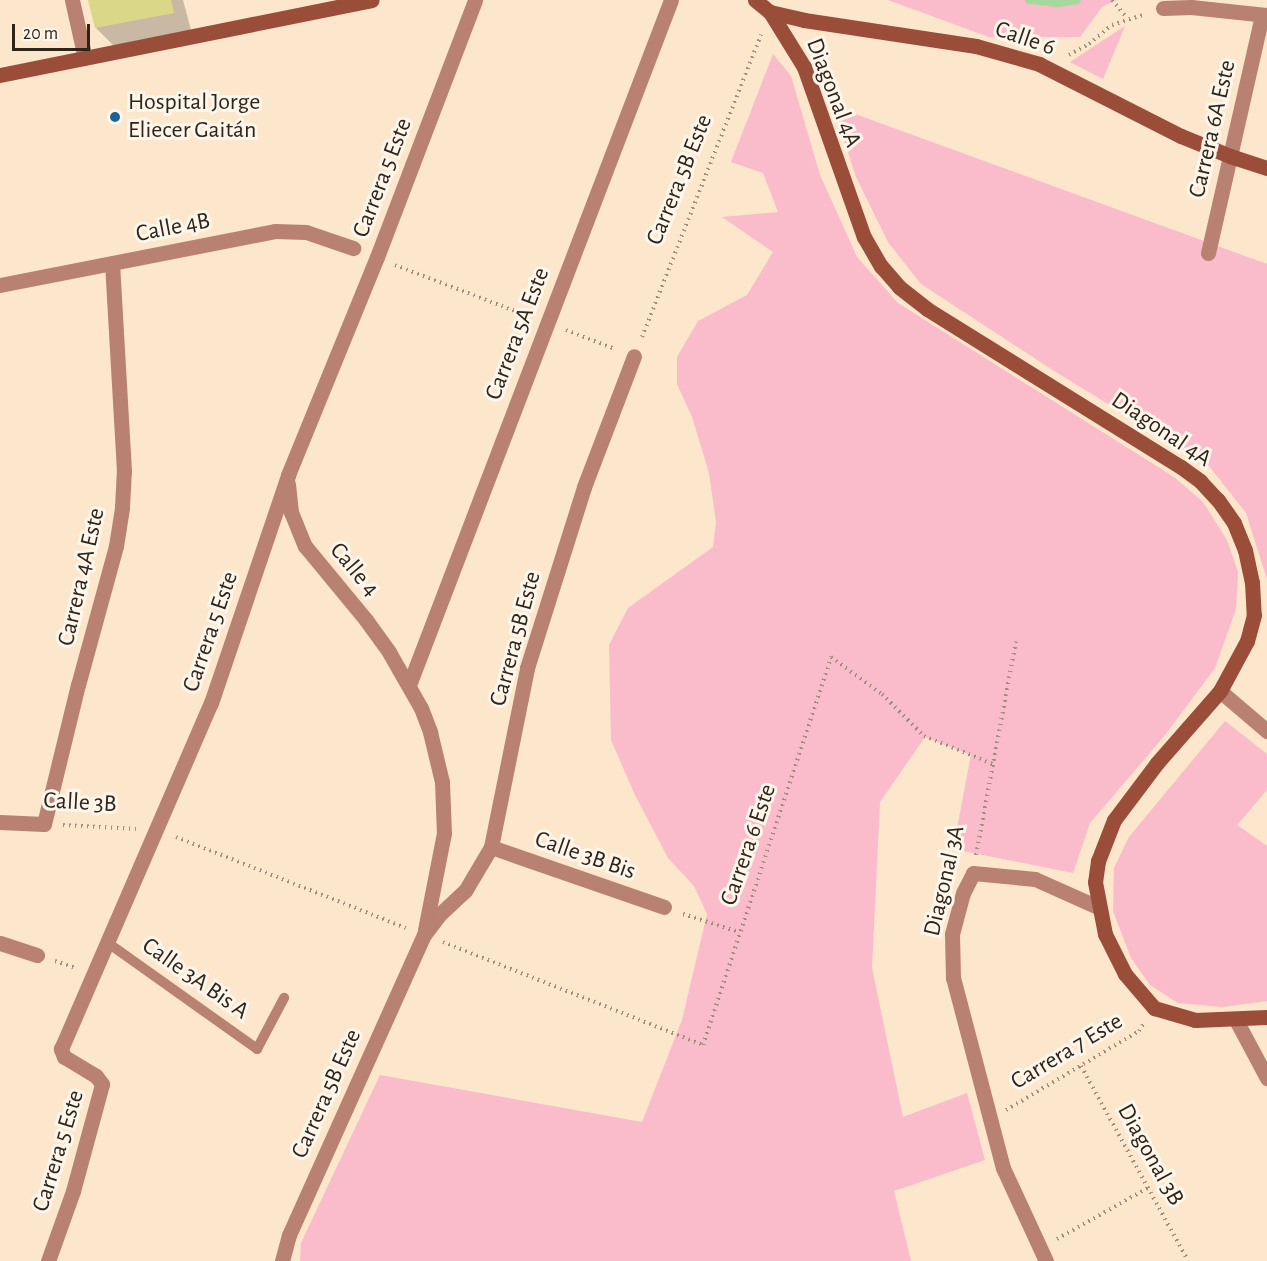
<!DOCTYPE html>
<html>
<head>
<meta charset="utf-8">
<style>
  body { margin:0 }
  #map { position:relative; width:1267px; height:1261px; overflow:hidden; background:#fce6cc; font-family:"Alegreya Sans",sans-serif }
  div>[style] { position:absolute }
  .green>* { inset:0; background:#fabbcb }
  .shadow>* { inset:0; background:#0003 }
  .stream>* { height:8px; margin:-4px; padding:0 4px; transform-origin:4px; border-radius:4px; background:#a6da9c }
  .building>* { inset:0; background:#dbd789 }
  .path>* { height:4px; margin-top:-2px; transform-origin:0; background:repeating-linear-gradient(90deg,#9e8e7b 0 1.5px,transparent 0 6px) }
  .lane>* { height:10px; margin:-5px; padding:0 5px; transform-origin:5px; border-radius:5px; background:#b88172 }
  .street>* { height:15px; margin:-7.5px; padding:0 7.5px; transform-origin:7.5px; border-radius:7.5px; background:#b88172 }
  .secondary>* { height:15px; margin:-7.5px; padding:0 7.5px; transform-origin:7.5px; border-radius:7.5px; background:#9a4d38 }
  .dots>* { width:16px; height:16px; translate:-50% -50%; box-sizing:border-box; border:3px solid #fff6eb; border-radius:50% }
  span { translate:-50% -50%; white-space:nowrap; text-align:center; line-height:1.15; -webkit-text-stroke:6px #fff6eb; paint-order:stroke }
  .street-label { font-size:24px; color:#2d251b }
  .poi-label { font-size:24px; color:#2d251b }
  .left { translate:0 -50%; text-align:left }
  .scale { position:absolute; left:12px; top:24px; width:78px; height:27px; box-sizing:border-box; border:3px solid #2d251b; border-top:0; padding-left:8px; font-size:18px; line-height:21px; white-space:nowrap; color:#2d251b; -webkit-text-stroke:4px #fff6eb; paint-order:stroke }
</style>
</head>
<body>
<div id="map">
  <div class="green">
    <div style="clip-path:polygon(888px 0,1117px 0,1102px 7px,1080px 37px,989px 37px)"></div>
    <div style="clip-path:polygon(1125px 26px,1103px 79px,1070px 62px)"></div>
    <div style="clip-path:polygon(773px 54px,791px 76px,820px 175px,857px 257px,898px 303px,1174px 477px,1203px 502px,1227px 540px,1238px 572px,1236px 609px,1215px 668px,1165px 735px,1090px 823px,1073px 873px,953px 849px,971px 755px,925px 737px,880px 802px,872px 968px,903px 1117px,967px 1093px,985px 1160px,894px 1191px,911px 1261px,300px 1261px,301px 1243px,380px 1075px,642px 1122px,682px 1020px,707px 914px,694px 886px,668px 858px,635px 795px,611px 740px,609px 645px,628px 608px,713px 547px,716px 522px,709px 473px,692px 417px,677px 384px,677px 357px,698px 321px,747px 295px,773px 252px,722px 217px,778px 212px,763px 173px,731px 162px)"></div>
    <div style="clip-path:polygon(833px 106px,1267px 264px,1267px 579px,1246px 513px,1209px 466px,1051px 369px,921px 284px,888px 242px,856px 177px)"></div>
    <div style="clip-path:polygon(1225px 721px,1267px 754px,1267px 790px,1237px 825px,1267px 846px,1267px 1001px,1222px 1007px,1178px 1003px,1150px 985px,1131px 958px,1113px 911px,1114px 868px,1129px 837px)"></div>
  </div>
  <div class="shadow">
    <div style="clip-path:polygon(90px 0,183px 0,191px 30px,114px 46px,96px 28px)"></div>
  </div>
  <div class="stream">
    <div style="left:1029px;top:0;width:29px;rotate:6deg"></div>
    <div style="left:1058px;top:3px;width:19px;rotate:-9deg"></div>
  </div>
  <div class="building">
    <div style="clip-path:polygon(88px 0,171px 0,174px 13px,95px 28px)"></div>
  </div>
  <div class="path">
    <div style="left:1112px;top:0;width:23px;rotate:50deg"></div>
    <div style="left:1069px;top:55px;width:23px;rotate:-29deg"></div>
    <div style="left:1089px;top:44px;width:30px;rotate:-40deg"></div>
    <div style="left:1112px;top:25px;width:35px;rotate:-18deg"></div>
    <div style="left:395px;top:265px;width:142px;rotate:21deg"></div>
    <div style="left:566px;top:330px;width:53px;rotate:21.2deg"></div>
    <div style="left:642px;top:337px;width:325px;rotate:-68.5deg"></div>
    <div style="left:63px;top:825px;width:73px;rotate:3.1deg"></div>
    <div style="left:176px;top:837px;width:247px;rotate:21.6deg"></div>
    <div style="left:976px;top:855px;width:217px;rotate:-79.4deg"></div>
    <div style="left:683px;top:914px;width:59px;rotate:17.8deg"></div>
    <div style="left:443px;top:942px;width:280px;rotate:21.6deg"></div>
    <div style="left:703px;top:1045px;width:409px;rotate:-71.7deg"></div>
    <div style="left:831px;top:657px;width:63px;rotate:36deg"></div>
    <div style="left:882px;top:694px;width:59px;rotate:45deg"></div>
    <div style="left:924px;top:736px;width:74px;rotate:22.1deg"></div>
    <div style="left:55px;top:961px;width:23px;rotate:18deg"></div>
    <div style="left:1081px;top:1066px;width:222px;rotate:61.2deg"></div>
    <div style="left:1006px;top:1110px;width:155px;rotate:-30.7deg"></div>
    <div style="left:1139px;top:1031px;width:9px;rotate:-58deg"></div>
    <div style="left:1057px;top:1239px;width:104px;rotate:-29.3deg"></div>
  </div>
  <div class="lane">
    <div style="left:108px;top:943px;width:183px;rotate:35.4deg"></div>
    <div style="left:257px;top:1049px;width:58px;rotate:-62.1deg"></div>
  </div>
  <div class="street">
    <div style="left:72px;top:0;width:59px;rotate:77.4deg"></div>
    <div style="left:1163px;top:8px;width:28px;rotate:-2deg"></div>
    <div style="left:1191px;top:7px;width:76px;rotate:6deg"></div>
    <div style="left:1208px;top:253px;width:244px;rotate:-77.2deg"></div>
    <div style="left:0;top:285px;width:280px;rotate:-11.1deg"></div>
    <div style="left:275px;top:231px;width:31px;rotate:2deg"></div>
    <div style="left:306px;top:232px;width:50px;rotate:18.8deg"></div>
    <div style="left:288px;top:484px;width:28px;rotate:84deg"></div>
    <div style="left:291px;top:512px;width:37px;rotate:68deg"></div>
    <div style="left:305px;top:546px;width:96px;rotate:50.5deg"></div>
    <div style="left:366px;top:620px;width:39px;rotate:54deg"></div>
    <div style="left:389px;top:652px;width:64px;rotate:60.3deg"></div>
    <div style="left:421px;top:708px;width:26px;rotate:69deg"></div>
    <div style="left:430px;top:732px;width:51px;rotate:76.5deg"></div>
    <div style="left:442px;top:782px;width:51px;rotate:87.8deg"></div>
    <div style="left:444px;top:833px;width:99px;rotate:101.1deg"></div>
    <div style="left:409px;top:685px;width:733px;rotate:-69.07deg"></div>
    <div style="left:1220px;top:691px;width:62px;rotate:40.4deg"></div>
    <div style="left:0;top:822px;width:44px;rotate:2.6deg"></div>
    <div style="left:44px;top:824px;width:143px;rotate:-76.3deg"></div>
    <div style="left:78px;top:685px;width:144px;rotate:-74.7deg"></div>
    <div style="left:116px;top:546px;width:39px;rotate:-81deg"></div>
    <div style="left:122px;top:507px;width:36px;rotate:-87deg"></div>
    <div style="left:124px;top:471px;width:208px;rotate:-93.3deg"></div>
    <div style="left:491px;top:847px;width:183px;rotate:19.1deg"></div>
    <div style="left:0;top:943px;width:39px;rotate:18deg"></div>
    <div style="left:1236px;top:1020px;width:66px;rotate:61.9deg"></div>
    <div style="left:48px;top:1261px;width:74px;rotate:-70.3deg"></div>
    <div style="left:73px;top:1191px;width:111px;rotate:-74.8deg"></div>
    <div style="left:102px;top:1084px;width:10px;rotate:-127deg"></div>
    <div style="left:96px;top:1076px;width:37px;rotate:-149deg"></div>
    <div style="left:64px;top:1057px;width:9px;rotate:-111deg"></div>
    <div style="left:61px;top:1049px;width:377px;rotate:-66.6deg"></div>
    <div style="left:211px;top:703px;width:241px;rotate:-71.3deg"></div>
    <div style="left:288px;top:475px;width:235px;rotate:-67.8deg"></div>
    <div style="left:377px;top:257px;width:275px;rotate:-69.1deg"></div>
    <div style="left:282px;top:1261px;width:27px;rotate:-75deg"></div>
    <div style="left:289px;top:1235px;width:329px;rotate:-65.8deg"></div>
    <div style="left:424px;top:935px;width:26px;rotate:-53deg"></div>
    <div style="left:440px;top:914px;width:34px;rotate:-43deg"></div>
    <div style="left:465px;top:891px;width:51px;rotate:-59.4deg"></div>
    <div style="left:491px;top:847px;width:183px;rotate:-78.6deg"></div>
    <div style="left:527px;top:668px;width:190px;rotate:-72.5deg"></div>
    <div style="left:584px;top:487px;width:140px;rotate:-69.1deg"></div>
    <div style="left:1046px;top:1261px;width:102px;rotate:-114.8deg"></div>
    <div style="left:1003px;top:1168px;width:196px;rotate:-104.7deg"></div>
    <div style="left:953px;top:978px;width:44px;rotate:-91.3deg"></div>
    <div style="left:952px;top:934px;width:42px;rotate:-75deg"></div>
    <div style="left:963px;top:893px;width:22px;rotate:-63deg"></div>
    <div style="left:973px;top:873px;width:62px;rotate:5.5deg"></div>
    <div style="left:1035px;top:879px;width:69px;rotate:24deg"></div>
  </div>
  <div class="secondary">
    <div style="left:755px;top:0;width:19px;rotate:39deg"></div>
    <div style="left:770px;top:12px;width:35px;rotate:13deg"></div>
    <div style="left:804px;top:20px;width:174px;rotate:8.6deg"></div>
    <div style="left:976px;top:46px;width:66px;rotate:15.9deg"></div>
    <div style="left:1039px;top:64px;width:159px;rotate:26.9deg"></div>
    <div style="left:1181px;top:136px;width:53px;rotate:22.2deg"></div>
    <div style="left:1230px;top:156px;width:39px;rotate:18deg"></div>
    <div style="left:770px;top:12px;width:65px;rotate:58.3deg"></div>
    <div style="left:804px;top:67px;width:180px;rotate:70.6deg"></div>
    <div style="left:864px;top:237px;width:34px;rotate:60deg"></div>
    <div style="left:881px;top:266px;width:28px;rotate:49deg"></div>
    <div style="left:899px;top:287px;width:36px;rotate:38deg"></div>
    <div style="left:927px;top:309px;width:299px;rotate:31.9deg"></div>
    <div style="left:1181px;top:467px;width:24px;rotate:36deg"></div>
    <div style="left:1200px;top:481px;width:26px;rotate:47deg"></div>
    <div style="left:1218px;top:500px;width:28px;rotate:55deg"></div>
    <div style="left:1234px;top:523px;width:29px;rotate:68deg"></div>
    <div style="left:1245px;top:550px;width:33px;rotate:78deg"></div>
    <div style="left:1252px;top:582px;width:33px;rotate:87deg"></div>
    <div style="left:1254px;top:615px;width:27px;rotate:105deg"></div>
    <div style="left:1247px;top:641px;width:57px;rotate:118.4deg"></div>
    <div style="left:1220px;top:691px;width:96px;rotate:131.2deg"></div>
    <div style="left:1157px;top:763px;width:71px;rotate:127deg"></div>
    <div style="left:1114px;top:820px;width:44px;rotate:111.3deg"></div>
    <div style="left:1098px;top:861px;width:21px;rotate:98deg"></div>
    <div style="left:1095px;top:882px;width:53px;rotate:79.1deg"></div>
    <div style="left:1105px;top:934px;width:45px;rotate:63.4deg"></div>
    <div style="left:1125px;top:974px;width:45px;rotate:49.5deg"></div>
    <div style="left:1154px;top:1008px;width:43px;rotate:16.3deg"></div>
    <div style="left:1195px;top:1020px;width:72px;rotate:-2.4deg"></div>
    <div style="left:0;top:75px;width:379px;rotate:-11.4deg"></div>
  </div>
  <div class="dots">
    <div style="left:115px;top:117px;background:#1b6397"></div>
  </div>
  <div class="street-label">
    <span style="left:1025px;top:39px;rotate:19deg">Calle 6</span>
    <span style="left:833px;top:93px;rotate:69deg">Diagonal 4A</span>
    <span style="left:1213px;top:129px;rotate:-77deg">Carrera 6A Este</span>
    <span style="left:383px;top:178px;rotate:-69deg">Carrera 5 Este</span>
    <span style="left:680px;top:180px;rotate:-68deg">Carrera 5B Este</span>
    <span style="left:173px;top:228px;rotate:-11deg">Calle 4B</span>
    <span style="left:518px;top:334px;rotate:-69deg">Carrera 5A Este</span>
    <span style="left:1161px;top:430px;rotate:34deg">Diagonal 4A</span>
    <span style="left:354px;top:570px;rotate:50deg">Calle 4</span>
    <span style="left:82px;top:577px;rotate:-77deg">Carrera 4A Este</span>
    <span style="left:211px;top:632px;rotate:-71deg">Carrera 5 Este</span>
    <span style="left:516px;top:639px;rotate:-75deg">Carrera 5B Este</span>
    <span style="left:80px;top:803px;rotate:3deg">Calle 3B</span>
    <span style="left:749px;top:845px;rotate:-71deg">Carrera 6 Este</span>
    <span style="left:585px;top:856px;rotate:19deg">Calle 3B Bis</span>
    <span style="left:945px;top:881px;rotate:-77deg">Diagonal 3A</span>
    <span style="left:195px;top:979px;rotate:35deg">Calle 3A Bis A</span>
    <span style="left:1067px;top:1052px;rotate:-31deg">Carrera 7 Este</span>
    <span style="left:327px;top:1094px;rotate:-66deg">Carrera 5B Este</span>
    <span style="left:59px;top:1151px;rotate:-73deg">Carrera 5 Este</span>
    <span style="left:1150px;top:1155px;rotate:61deg">Diagonal 3B</span>
  </div>
  <div class="poi-label">
    <span class="left" style="left:128px;top:117px">Hospital Jorge<br>Eliecer Gaitán</span>
  </div>
  <div class="scale">20 m</div>
</div>
</body>
</html>
